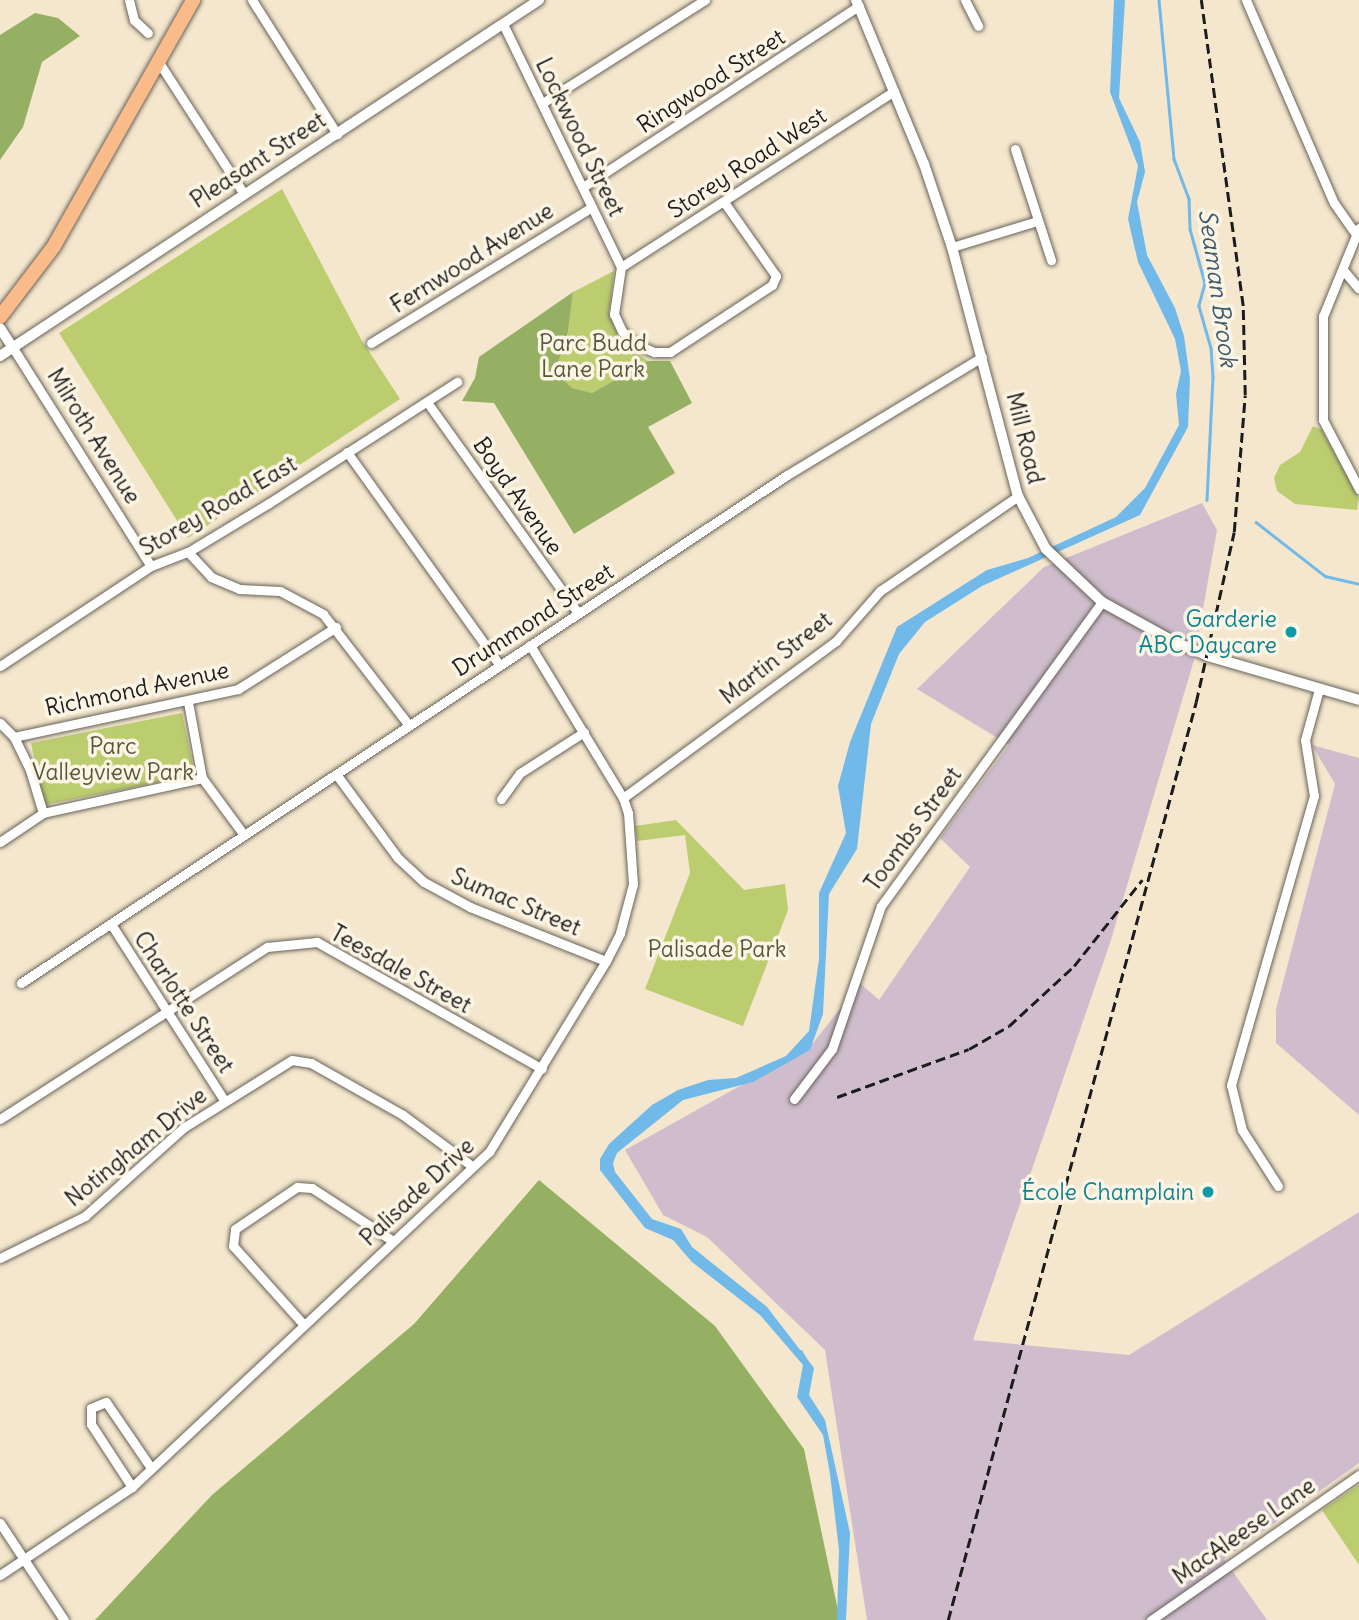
<!DOCTYPE html>
<html>
<head>
<meta charset="utf-8">
<style>
  body { margin:0 }
  #map { position:relative; width:1359px; height:1620px; overflow:hidden; background:#f4e7cd; font-family:Delius,sans-serif }
  div>[style] { position:absolute }
  .industrial>* { inset:0; background:#cfbdce }
  .green>* { inset:0; background:#bccd70 }
  .forest>* { inset:0; background:#95b062 }
  .water>* { inset:0; background:#71b9e9 }
  .stream>* { height:2.5px; margin:-1.25px; padding:0 1.25px; transform-origin:1.25px; border-radius:1.25px; background:#71b9e9 }
  .roads { filter:drop-shadow(0 0 2px #68635a) drop-shadow(0 0 2px #68635a) }
  .minor>* { height:9px; margin:-4.5px; padding:0 4.5px; transform-origin:4.5px; border-radius:4.5px; background:#fff }
  .tertiary>* { height:10px; margin:-5px; padding:0 5px; transform-origin:5px; border-radius:5px; background:#fff }
  .primary>* { height:14px; margin:-7px; padding:0 7px; transform-origin:7px; border-radius:7px; background:#fabb8b }
  .rail>* { height:2.5px; margin-top:-1.25px; transform-origin:0; background:repeating-linear-gradient(90deg,#1c1c1c 0 10px,transparent 0 15px) }
  .dots>* { width:19px; height:19px; translate:-50% -50%; box-sizing:border-box; border:4px solid #fcf5e5; border-radius:50% }
  span { translate:-50% -50%; white-space:nowrap; text-align:center; line-height:1.15; -webkit-text-stroke:7px #fcf5e5; paint-order:stroke }
  .street-label { font-size:23px; color:#1c1c1c }
  .park-label { font-size:23px; color:#545a39 }
  .culture-label { font-size:23px; color:#0d838f }
  .right { translate:-100% -50%; text-align:right }
  .water-label { font-size:24px; color:#3e5b6e; font-style:italic }
</style>
</head>
<body>
<div id="map">
  <div class="industrial">
    <div style="clip-path:polygon(1202px 503px,1217px 530px,1194px 660px,1110px 943px,973px 1340px,1129px 1355px,1359px 1212px,1359px 1463px,1224px 1559px,1267px 1620px,867px 1620px,825px 1350px,707px 1237px,663px 1215px,625px 1150px,810px 1047px,860px 983px,879px 1000px,970px 867px,940px 838px,1009px 745px,917px 689px,1044px 567px)"></div>
    <div style="clip-path:polygon(1312px 745px,1359px 758px,1359px 1115px,1276px 1043px,1276px 1009px,1335px 784px)"></div>
  </div>
  <div class="green">
    <div style="clip-path:polygon(282px 189px,361px 339px,400px 399px,188px 538px,59px 333px)"></div>
    <div style="clip-path:polygon(614px 271px,609px 313px,620px 341px,648px 361px,592px 393px,572px 389px,555px 372px,568px 332px,573px 292px)"></div>
    <div style="clip-path:polygon(1313px 426px,1322px 430px,1359px 498px,1357px 510px,1295px 504px,1277px 491px,1274px 478px,1280px 465px,1300px 452px)"></div>
    <div style="clip-path:polygon(182px 713px,195px 775px,44px 805px,31px 743px)"></div>
    <div style="clip-path:polygon(676px 820px,744px 890px,785px 884px,788px 910px,743px 1026px,645px 989px,690px 873px,685px 835px,637px 841px,635px 826px)"></div>
    <div style="clip-path:polygon(1359px 1485px,1359px 1565px,1322px 1510px)"></div>
  </div>
  <div class="forest">
    <div style="clip-path:polygon(35px 13px,58px 18px,80px 36px,42px 62px,23px 127px,0 160px,0 35px)"></div>
    <div style="clip-path:polygon(573px 292px,568px 332px,555px 372px,572px 388px,592px 393px,648px 361px,670px 361px,692px 403px,648px 427px,675px 473px,574px 534px,494px 403px,462px 401px,475px 378px,479px 357px)"></div>
    <div style="clip-path:polygon(539px 1180px,715px 1326px,804px 1449px,840px 1620px,95px 1620px,212px 1495px,414px 1324px)"></div>
  </div>
  <div class="water">
    <div style="clip-path:polygon(1114px 0,1125px 0,1119px 98px,1140px 142px,1145px 172px,1137px 202px,1147px 255px,1175px 308px,1184px 336px,1190px 379px,1188px 427px,1140px 515px,982px 586px,925px 622px,899px 654px,871px 724px,857px 849px,829px 894px,823px 1014px,810px 1050px,753px 1082px,683px 1100px,617px 1153px,613px 1163px,615px 1172px,652px 1219px,681px 1229px,692px 1247px,767px 1307px,814px 1368px,809px 1395px,825px 1420px,850px 1533px,846px 1620px,837px 1620px,839px 1550px,830px 1474px,823px 1435px,797px 1397px,803px 1365px,760px 1315px,692px 1262px,673px 1240px,645px 1228px,600px 1170px,600px 1159px,609px 1144px,652px 1105px,678px 1090px,708px 1080px,736px 1078px,786px 1056px,809px 1031px,819px 959px,819px 893px,846px 833px,838px 786px,850px 742px,897px 627px,987px 570px,1028px 558px,1116px 517px,1145px 488px,1179px 425px,1176px 394px,1181px 371px,1175px 339px,1138px 262px,1128px 219px,1138px 166px,1110px 92px)"></div>
  </div>
  <div class="stream">
    <div style="left:1159px;top:0;width:160px;rotate:84.6deg"></div>
    <div style="left:1174px;top:159px;width:43px;rotate:69.4deg"></div>
    <div style="left:1189px;top:199px;width:30px;rotate:88deg"></div>
    <div style="left:1190px;top:229px;width:56px;rotate:74.5deg"></div>
    <div style="left:1205px;top:283px;width:24px;rotate:105deg"></div>
    <div style="left:1199px;top:306px;width:44px;rotate:74.1deg"></div>
    <div style="left:1211px;top:348px;width:29px;rotate:86deg"></div>
    <div style="left:1213px;top:377px;width:123px;rotate:92.8deg"></div>
    <div style="left:1256px;top:522px;width:88px;rotate:38deg"></div>
    <div style="left:1325px;top:576px;width:35px;rotate:13deg"></div>
    <div style="left:801px;top:1351px;width:20px;rotate:60deg"></div>
  </div>
  <div class="roads">
    <div class="minor">
      <div style="left:129px;top:0;width:21px;rotate:76deg"></div>
      <div style="left:134px;top:20px;width:19px;rotate:43deg"></div>
      <div style="left:252px;top:0;width:159px;rotate:57.6deg"></div>
      <div style="left:965px;top:0;width:29px;rotate:63deg"></div>
      <div style="left:1246px;top:0;width:221px;rotate:66.6deg"></div>
      <div style="left:1334px;top:203px;width:35px;rotate:55deg"></div>
      <div style="left:503px;top:24px;width:270px;rotate:64.1deg"></div>
      <div style="left:158px;top:61px;width:158px;rotate:57.1deg"></div>
      <div style="left:544px;top:102px;width:191px;rotate:-32.4deg"></div>
      <div style="left:1015px;top:149px;width:117px;rotate:72deg"></div>
      <div style="left:583px;top:187px;width:330px;rotate:-33.3deg"></div>
      <div style="left:1359px;top:228px;width:95px;rotate:112.2deg"></div>
      <div style="left:1323px;top:316px;width:104px;rotate:90deg"></div>
      <div style="left:1323px;top:420px;width:78px;rotate:62.4deg"></div>
      <div style="left:952px;top:247px;width:89px;rotate:-17deg"></div>
      <div style="left:621px;top:267px;width:48px;rotate:98.5deg"></div>
      <div style="left:614px;top:314px;width:19px;rotate:65deg"></div>
      <div style="left:622px;top:331px;width:18px;rotate:45deg"></div>
      <div style="left:635px;top:344px;width:21px;rotate:23deg"></div>
      <div style="left:654px;top:352px;width:16px"></div>
      <div style="left:670px;top:352px;width:122px;rotate:-33.3deg"></div>
      <div style="left:772px;top:285px;width:10px;rotate:-66deg"></div>
      <div style="left:776px;top:276px;width:90px;rotate:-125.1deg"></div>
      <div style="left:621px;top:267px;width:325px;rotate:-32.8deg"></div>
      <div style="left:1344px;top:271px;width:23px;rotate:50deg"></div>
      <div style="left:371px;top:343px;width:259px;rotate:-31.6deg"></div>
      <div style="left:13px;top:348px;width:258px;rotate:57.7deg"></div>
      <div style="left:427px;top:402px;width:259px;rotate:54.4deg"></div>
      <div style="left:347px;top:452px;width:261px;rotate:54.4deg"></div>
      <div style="left:188px;top:552px;width:34px;rotate:47deg"></div>
      <div style="left:211px;top:577px;width:30px;rotate:23deg"></div>
      <div style="left:239px;top:589px;width:41px;rotate:2.8deg"></div>
      <div style="left:280px;top:591px;width:49px;rotate:28.1deg"></div>
      <div style="left:323px;top:614px;width:139px;rotate:52.3deg"></div>
      <div style="left:0;top:666px;width:181px;rotate:-33.5deg"></div>
      <div style="left:151px;top:566px;width:40px;rotate:-21deg"></div>
      <div style="left:188px;top:552px;width:95px;rotate:-31.2deg"></div>
      <div style="left:269px;top:503px;width:224px;rotate:-32.8deg"></div>
      <div style="left:188px;top:702px;width:77px;rotate:79.6deg"></div>
      <div style="left:202px;top:778px;width:71px;rotate:53.6deg"></div>
      <div style="left:0;top:723px;width:20px;rotate:45deg"></div>
      <div style="left:14px;top:737px;width:37px;rotate:64deg"></div>
      <div style="left:30px;top:770px;width:45px;rotate:73.2deg"></div>
      <div style="left:14px;top:737px;width:229px;rotate:-12.1deg"></div>
      <div style="left:238px;top:689px;width:116px;rotate:-32.3deg"></div>
      <div style="left:336px;top:774px;width:104px;rotate:53.6deg"></div>
      <div style="left:398px;top:858px;width:35px;rotate:43deg"></div>
      <div style="left:424px;top:882px;width:52px;rotate:28.5deg"></div>
      <div style="left:470px;top:907px;width:146px;rotate:21.7deg"></div>
      <div style="left:623px;top:798px;width:265px;rotate:-36.4deg"></div>
      <div style="left:836px;top:641px;width:67px;rotate:-48.7deg"></div>
      <div style="left:880px;top:591px;width:168px;rotate:-34.5deg"></div>
      <div style="left:501px;top:799px;width:32px;rotate:-54deg"></div>
      <div style="left:520px;top:773px;width:76px;rotate:-32.6deg"></div>
      <div style="left:0;top:842px;width:52px;rotate:-34deg"></div>
      <div style="left:43px;top:813px;width:163px;rotate:-12.4deg"></div>
      <div style="left:111px;top:924px;width:209px;rotate:57.3deg"></div>
      <div style="left:21px;top:983px;width:919px;rotate:-33.55deg"></div>
      <div style="left:787px;top:475px;width:228px;rotate:-31.2deg"></div>
      <div style="left:794px;top:1099px;width:63px;rotate:-52.8deg"></div>
      <div style="left:832px;top:1049px;width:151px;rotate:-71.1deg"></div>
      <div style="left:881px;top:906px;width:376px;rotate:-54deg"></div>
      <div style="left:0;top:1119px;width:318px;rotate:-32.8deg"></div>
      <div style="left:267px;top:947px;width:50px;rotate:-5.7deg"></div>
      <div style="left:317px;top:942px;width:258px;rotate:29.4deg"></div>
      <div style="left:1278px;top:1186px;width:67px;rotate:-122.7deg"></div>
      <div style="left:1242px;top:1130px;width:46px;rotate:-103.7deg"></div>
      <div style="left:1231px;top:1085px;width:301px;rotate:-74deg"></div>
      <div style="left:1314px;top:796px;width:57px;rotate:-99.1deg"></div>
      <div style="left:1305px;top:740px;width:53px;rotate:-74.6deg"></div>
      <div style="left:0;top:1258px;width:95px;rotate:-26.3deg"></div>
      <div style="left:85px;top:1216px;width:132px;rotate:-41.9deg"></div>
      <div style="left:183px;top:1128px;width:128px;rotate:-32deg"></div>
      <div style="left:292px;top:1060px;width:19px;rotate:9deg"></div>
      <div style="left:311px;top:1063px;width:106px;rotate:29.5deg"></div>
      <div style="left:403px;top:1115px;width:86px;rotate:36.5deg"></div>
      <div style="left:304px;top:1325px;width:106px;rotate:-131.9deg"></div>
      <div style="left:233px;top:1246px;width:17px;rotate:-83deg"></div>
      <div style="left:235px;top:1229px;width:75px;rotate:-34.1deg"></div>
      <div style="left:297px;top:1187px;width:15px;rotate:4deg"></div>
      <div style="left:312px;top:1188px;width:97px;rotate:33.2deg"></div>
      <div style="left:132px;top:1487px;width:75px;rotate:-123.1deg"></div>
      <div style="left:91px;top:1424px;width:16px;rotate:-90deg"></div>
      <div style="left:91px;top:1408px;width:16px;rotate:-22deg"></div>
      <div style="left:106px;top:1402px;width:80px;rotate:55.7deg"></div>
      <div style="left:0;top:1523px;width:116px;rotate:56.6deg"></div>
      <div style="left:0;top:1575px;width:159px;rotate:-33.7deg"></div>
      <div style="left:132px;top:1487px;width:490px;rotate:-43.2deg"></div>
      <div style="left:489px;top:1152px;width:224px;rotate:-58.5deg"></div>
      <div style="left:606px;top:961px;width:31px;rotate:-63deg"></div>
      <div style="left:620px;top:933px;width:51px;rotate:-75.1deg"></div>
      <div style="left:633px;top:884px;width:71px;rotate:-94deg"></div>
      <div style="left:628px;top:813px;width:16px;rotate:-108deg"></div>
      <div style="left:623px;top:798px;width:179px;rotate:-121.3deg"></div>
      <div style="left:1151px;top:1620px;width:254px;rotate:-34.9deg"></div>
    </div>
    <div class="tertiary">
      <div style="left:856px;top:0;width:178px;rotate:67.5deg"></div>
      <div style="left:924px;top:164px;width:88px;rotate:71.4deg"></div>
      <div style="left:952px;top:247px;width:258px;rotate:75.2deg"></div>
      <div style="left:1018px;top:496px;width:60px;rotate:62.2deg"></div>
      <div style="left:1046px;top:549px;width:77px;rotate:43.4deg"></div>
      <div style="left:1102px;top:602px;width:81px;rotate:28.8deg"></div>
      <div style="left:1173px;top:641px;width:38px;rotate:23deg"></div>
      <div style="left:1208px;top:656px;width:157px;rotate:16.2deg"></div>
      <div style="left:0;top:328px;width:24px;rotate:57deg"></div>
      <div style="left:0;top:356px;width:646px;rotate:-33.44deg"></div>
    </div>
    <div class="primary">
      <div style="left:0;top:317px;width:89px;rotate:-52.7deg"></div>
      <div style="left:54px;top:246px;width:283px;rotate:-60.5deg"></div>
    </div>
  </div>
  <div class="rail">
    <div style="left:837px;top:1097px;width:140px;rotate:-20deg"></div>
    <div style="left:969px;top:1049px;width:46px;rotate:-29.9deg"></div>
    <div style="left:1009px;top:1026px;width:88px;rotate:-42.7deg"></div>
    <div style="left:1074px;top:966px;width:110px;rotate:-51.7deg"></div>
    <div style="left:948px;top:1620px;width:951px;rotate:-74.88deg"></div>
    <div style="left:1196px;top:702px;width:174px;rotate:-77.4deg"></div>
    <div style="left:1234px;top:532px;width:137px;rotate:-85.4deg"></div>
    <div style="left:1245px;top:395px;width:89px;rotate:-91.3deg"></div>
    <div style="left:1243px;top:306px;width:309px;rotate:-97.8deg"></div>
  </div>
  <div class="dots">
    <div style="left:1291px;top:632px;background:#0f9aa8"></div>
    <div style="left:1208px;top:1192px;background:#0f9aa8"></div>
  </div>
  <div class="street-label">
    <span style="left:711px;top:81px;rotate:-33deg">Ringwood Street</span>
    <span style="left:580px;top:137px;rotate:64deg">Lockwood Street</span>
    <span style="left:258px;top:160px;rotate:-33deg">Pleasant Street</span>
    <span style="left:747px;top:163px;rotate:-33deg">Storey Road West</span>
    <span style="left:472px;top:258px;rotate:-32deg">Fernwood Avenue</span>
    <span style="left:94px;top:436px;rotate:58deg">Milroth Avenue</span>
    <span style="left:1025px;top:438px;rotate:76deg">Mill Road</span>
    <span style="left:518px;top:496px;rotate:55deg">Boyd Avenue</span>
    <span style="left:218px;top:506px;rotate:-30deg">Storey Road East</span>
    <span style="left:533px;top:620px;rotate:-33deg">Drummond Street</span>
    <span style="left:776px;top:658px;rotate:-38deg">Martin Street</span>
    <span style="left:137px;top:689px;rotate:-12deg">Richmond Avenue</span>
    <span style="left:913px;top:829px;rotate:-54deg">Toombs Street</span>
    <span style="left:516px;top:902px;rotate:23deg">Sumac Street</span>
    <span style="left:401px;top:969px;rotate:29deg">Teesdale Street</span>
    <span style="left:184px;top:1002px;rotate:57deg">Charlotte Street</span>
    <span style="left:136px;top:1147px;rotate:-39deg">Notingham Drive</span>
    <span style="left:417px;top:1192px;rotate:-43deg">Palisade Drive</span>
    <span style="left:1244px;top:1531px;rotate:-35deg">MacAleese Lane</span>
  </div>
  <div class="park-label">
    <span style="left:593px;top:356px">Parc Budd<br>Lane Park</span>
    <span style="left:113px;top:759px">Parc<br>Valleyview Park</span>
    <span style="left:717px;top:949px">Palisade Park</span>
  </div>
  <div class="culture-label">
    <span class="right" style="left:1277px;top:632px">Garderie<br>ABC Daycare</span>
    <span class="right" style="left:1194px;top:1192px">École Champlain</span>
  </div>
  <div class="water-label">
    <span style="left:1218px;top:288px;rotate:82deg">Seaman Brook</span>
  </div>
</div>
</body>
</html>
